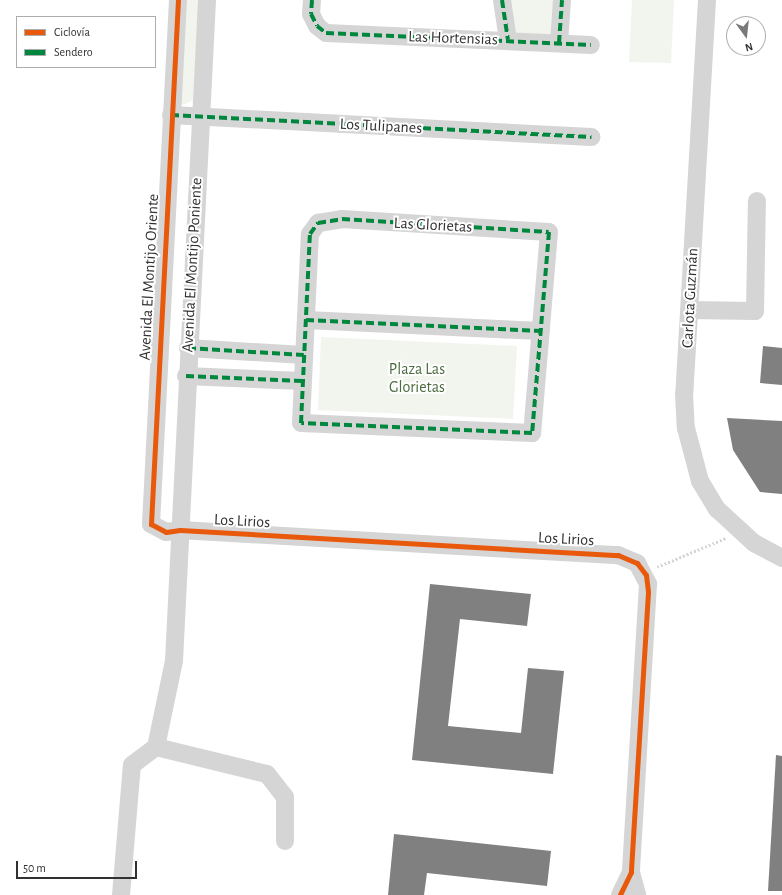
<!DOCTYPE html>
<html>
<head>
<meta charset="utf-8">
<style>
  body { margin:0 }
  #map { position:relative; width:782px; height:895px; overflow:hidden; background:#fff; font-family:"Alegreya Sans",sans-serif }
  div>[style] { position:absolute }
  .green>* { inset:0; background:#f1f5ee }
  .building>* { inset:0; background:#808080 }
  .path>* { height:2.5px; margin-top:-1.25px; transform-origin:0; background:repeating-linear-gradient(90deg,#d5d5d5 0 2px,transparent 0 4px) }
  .minor>* { height:18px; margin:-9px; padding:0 9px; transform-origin:9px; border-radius:9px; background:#d5d5d5 }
  .quiet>* { height:4px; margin-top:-2px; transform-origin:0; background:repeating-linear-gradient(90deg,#00873e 0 8px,transparent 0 12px) }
  .cycleway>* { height:5px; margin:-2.5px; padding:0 2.5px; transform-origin:2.5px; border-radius:2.5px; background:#e8590c }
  span { translate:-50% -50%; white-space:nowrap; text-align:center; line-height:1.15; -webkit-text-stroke:4px #fff; paint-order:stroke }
  .street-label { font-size:16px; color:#313131 }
  .park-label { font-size:16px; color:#4d6c40 }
  .legend { position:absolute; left:16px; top:16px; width:140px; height:52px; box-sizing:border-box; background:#fff; border:1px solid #adadad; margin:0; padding:5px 7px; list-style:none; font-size:12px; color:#313131 }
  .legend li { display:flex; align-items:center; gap:8px; height:20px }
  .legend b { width:20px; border:1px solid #adadad }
  .north { position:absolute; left:726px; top:16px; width:40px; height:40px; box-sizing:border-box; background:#fff; border:1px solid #adadad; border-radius:50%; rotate:165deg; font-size:11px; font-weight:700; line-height:16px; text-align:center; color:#313131 }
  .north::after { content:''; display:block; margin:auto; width:14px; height:18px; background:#797979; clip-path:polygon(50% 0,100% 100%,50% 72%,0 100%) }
  .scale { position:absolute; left:16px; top:861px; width:121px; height:18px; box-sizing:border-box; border:2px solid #313131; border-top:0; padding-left:5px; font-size:12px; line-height:14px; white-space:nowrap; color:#313131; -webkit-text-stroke:3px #fff; paint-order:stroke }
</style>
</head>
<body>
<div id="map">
  <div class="green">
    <div style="clip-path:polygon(184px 0,199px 0,193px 100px,183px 105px,179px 102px)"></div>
    <div style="clip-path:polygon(508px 0,555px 0,553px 35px,513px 33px)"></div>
    <div style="clip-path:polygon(632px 0,674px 0,671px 63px,629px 62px)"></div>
    <div style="clip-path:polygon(321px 337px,517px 346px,513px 419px,318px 410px)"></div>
  </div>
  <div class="building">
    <div style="clip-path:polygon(763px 346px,782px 348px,782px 385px,760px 383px)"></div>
    <div style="clip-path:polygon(727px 418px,782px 421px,782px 494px,760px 492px,733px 450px)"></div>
    <div style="clip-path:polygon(430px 584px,531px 594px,527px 626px,460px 619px,448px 726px,521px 733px,528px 668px,564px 671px,553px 774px,412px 760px)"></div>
    <div style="clip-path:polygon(776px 755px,782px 756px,782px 891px,768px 891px)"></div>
    <div style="clip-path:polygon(394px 834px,551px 851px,547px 886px,427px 873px,424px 895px,388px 895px)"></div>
  </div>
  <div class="path">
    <div style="left:657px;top:567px;width:75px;rotate:-22.8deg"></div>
  </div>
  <div class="minor">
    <div style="left:178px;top:0;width:525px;rotate:92.95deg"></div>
    <div style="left:151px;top:524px;width:17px;rotate:28deg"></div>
    <div style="left:166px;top:532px;width:14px;rotate:-8deg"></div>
    <div style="left:180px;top:530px;width:439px;rotate:3.3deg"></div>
    <div style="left:618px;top:555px;width:21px;rotate:23deg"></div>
    <div style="left:637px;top:563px;width:24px;rotate:62deg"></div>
    <div style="left:648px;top:584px;width:289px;rotate:93.4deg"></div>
    <div style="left:631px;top:872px;width:24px;rotate:75deg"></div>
    <div style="left:312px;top:0;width:14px;rotate:94deg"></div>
    <div style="left:311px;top:14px;width:13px;rotate:63deg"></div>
    <div style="left:317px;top:26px;width:11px;rotate:38deg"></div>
    <div style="left:326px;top:33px;width:265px;rotate:2.6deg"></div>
    <div style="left:502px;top:0;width:40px;rotate:81.5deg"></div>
    <div style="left:707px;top:0;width:395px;rotate:93.3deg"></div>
    <div style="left:684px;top:394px;width:34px;rotate:87deg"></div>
    <div style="left:686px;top:428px;width:55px;rotate:75.2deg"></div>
    <div style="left:700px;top:481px;width:33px;rotate:59deg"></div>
    <div style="left:717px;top:509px;width:50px;rotate:42.6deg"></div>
    <div style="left:754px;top:543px;width:32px;rotate:28deg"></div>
    <div style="left:559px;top:43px;width:43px;rotate:-86deg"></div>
    <div style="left:171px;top:115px;width:421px;rotate:3deg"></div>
    <div style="left:342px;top:219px;width:207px;rotate:3.6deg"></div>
    <div style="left:549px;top:232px;width:202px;rotate:94.8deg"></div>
    <div style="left:532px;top:433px;width:231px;rotate:-177.5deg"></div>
    <div style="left:301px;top:423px;width:189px;rotate:-87.3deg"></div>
    <div style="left:310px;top:234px;width:14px;rotate:-54deg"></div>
    <div style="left:318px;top:223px;width:24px;rotate:-9deg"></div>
    <div style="left:690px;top:310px;width:65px;rotate:0.9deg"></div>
    <div style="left:755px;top:311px;width:110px;rotate:-89deg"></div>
    <div style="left:306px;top:320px;width:235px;rotate:2.7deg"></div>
    <div style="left:188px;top:348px;width:116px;rotate:3.5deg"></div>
    <div style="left:186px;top:376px;width:116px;rotate:2.5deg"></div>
    <div style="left:156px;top:747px;width:114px;rotate:13.7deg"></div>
    <div style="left:267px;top:774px;width:29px;rotate:52deg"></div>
    <div style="left:285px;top:797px;width:44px;rotate:90deg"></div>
    <div style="left:121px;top:895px;width:130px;rotate:-85.2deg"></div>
    <div style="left:132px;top:765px;width:30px;rotate:-37deg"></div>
    <div style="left:156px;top:747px;width:88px;rotate:-78.2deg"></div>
    <div style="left:174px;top:661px;width:662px;rotate:-87.14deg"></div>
    <div style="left:620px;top:895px;width:25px;rotate:-64deg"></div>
  </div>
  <div class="quiet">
    <div style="left:312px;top:0;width:14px;rotate:94deg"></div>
    <div style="left:311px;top:14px;width:13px;rotate:63deg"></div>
    <div style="left:317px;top:26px;width:11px;rotate:38deg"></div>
    <div style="left:326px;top:33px;width:265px;rotate:2.6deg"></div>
    <div style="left:502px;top:0;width:40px;rotate:81.5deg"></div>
    <div style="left:559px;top:43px;width:43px;rotate:-86deg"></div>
    <div style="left:171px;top:115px;width:421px;rotate:3deg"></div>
    <div style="left:342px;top:219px;width:207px;rotate:3.6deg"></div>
    <div style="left:549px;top:232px;width:202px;rotate:94.8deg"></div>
    <div style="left:532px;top:433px;width:231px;rotate:-177.5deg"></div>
    <div style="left:301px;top:423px;width:189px;rotate:-87.3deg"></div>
    <div style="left:310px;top:234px;width:14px;rotate:-54deg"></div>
    <div style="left:318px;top:223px;width:24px;rotate:-9deg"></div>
    <div style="left:306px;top:320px;width:235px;rotate:2.7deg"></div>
    <div style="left:188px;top:348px;width:116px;rotate:3.5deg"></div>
    <div style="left:186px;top:376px;width:116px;rotate:2.5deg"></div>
  </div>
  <div class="cycleway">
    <div style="left:178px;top:0;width:525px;rotate:92.95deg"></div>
    <div style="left:151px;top:524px;width:17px;rotate:28deg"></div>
    <div style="left:166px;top:532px;width:14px;rotate:-8deg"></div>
    <div style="left:180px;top:530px;width:439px;rotate:3.3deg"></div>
    <div style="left:618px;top:555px;width:21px;rotate:23deg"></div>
    <div style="left:637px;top:563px;width:15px;rotate:53deg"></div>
    <div style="left:646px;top:575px;width:17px;rotate:83deg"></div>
    <div style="left:648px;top:592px;width:281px;rotate:93.5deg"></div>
    <div style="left:631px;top:872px;width:25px;rotate:116deg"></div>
  </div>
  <div class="street-label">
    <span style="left:453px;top:38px;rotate:2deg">Las Hortensias</span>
    <span style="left:381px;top:126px;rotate:3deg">Los Tulipanes</span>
    <span style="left:433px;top:225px;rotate:3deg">Las Glorietas</span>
    <span style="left:192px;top:265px;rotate:-87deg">Avenida El Montijo Poniente</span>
    <span style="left:149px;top:277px;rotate:-87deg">Avenida El Montijo Oriente</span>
    <span style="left:690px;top:298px;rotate:-87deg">Carlota Guzmán</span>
    <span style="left:242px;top:521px;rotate:3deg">Los Lirios</span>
    <span style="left:566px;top:539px;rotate:3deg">Los Lirios</span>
  </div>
  <div class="park-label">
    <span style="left:417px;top:378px">Plaza Las<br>Glorietas</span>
  </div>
  <ul class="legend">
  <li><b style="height:5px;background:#e8590c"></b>Ciclovía</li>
  <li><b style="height:5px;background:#00873e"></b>Sendero</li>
  </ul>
  <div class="north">N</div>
  <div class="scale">50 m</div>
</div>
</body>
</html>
